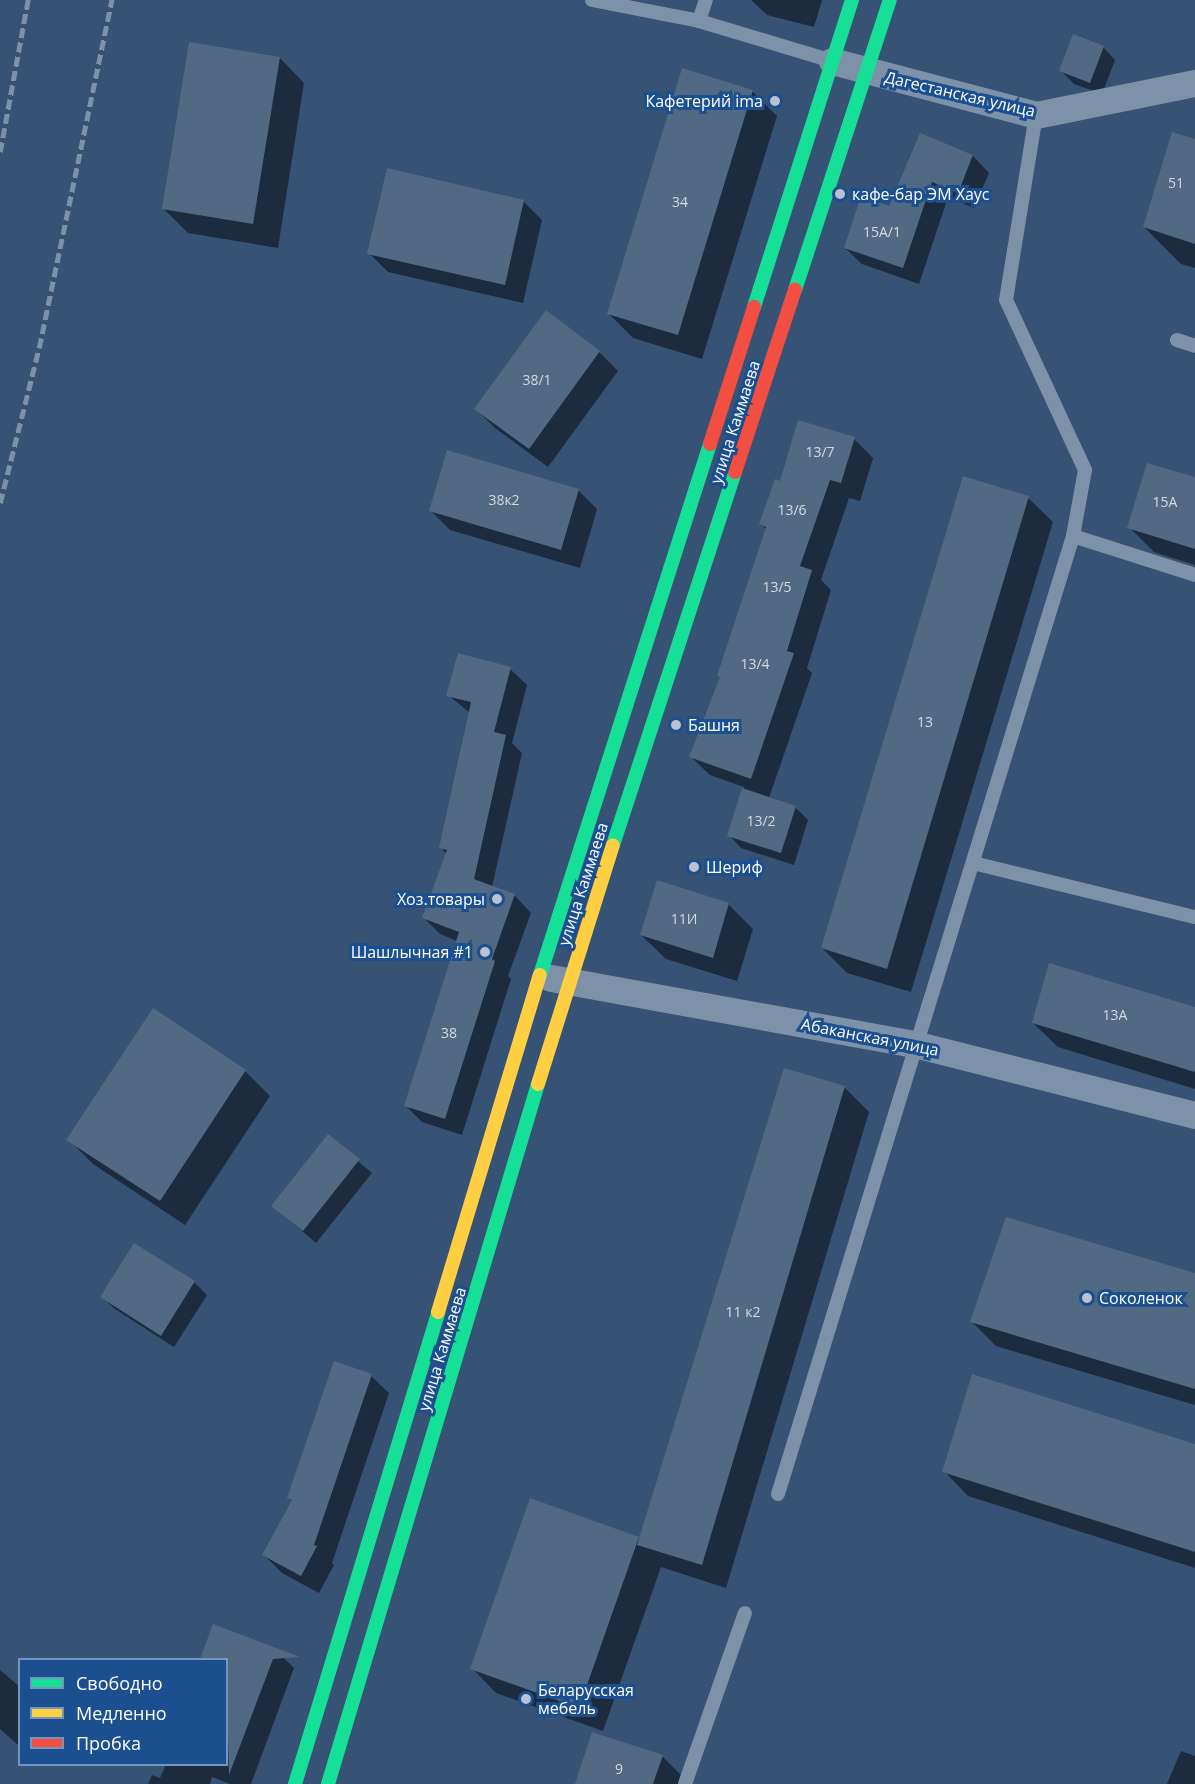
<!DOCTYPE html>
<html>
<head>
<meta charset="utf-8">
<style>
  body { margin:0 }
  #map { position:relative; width:1195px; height:1784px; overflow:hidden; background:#365274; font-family:"Open Sans",sans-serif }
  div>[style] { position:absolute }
  .shadow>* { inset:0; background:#0007 }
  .building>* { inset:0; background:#526984 }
  .lane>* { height:14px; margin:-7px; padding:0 7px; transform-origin:7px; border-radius:7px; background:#7d92a8 }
  .street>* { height:27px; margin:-13.5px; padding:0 13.5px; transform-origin:13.5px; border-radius:13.5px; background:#7d92a8 }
  .fast>* { height:14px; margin:-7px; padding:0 7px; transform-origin:7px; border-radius:7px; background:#16e098 }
  .slow>* { height:14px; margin:-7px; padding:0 7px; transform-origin:7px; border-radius:7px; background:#ffcf43 }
  .jam>* { height:14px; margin:-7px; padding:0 7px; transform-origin:7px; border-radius:7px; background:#f24e42 }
  .rail>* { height:4.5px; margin-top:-2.25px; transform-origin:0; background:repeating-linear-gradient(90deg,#7e92a7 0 10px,transparent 0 14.5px) }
  .dots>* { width:16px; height:16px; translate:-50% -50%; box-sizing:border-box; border:3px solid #1b4f8f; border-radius:50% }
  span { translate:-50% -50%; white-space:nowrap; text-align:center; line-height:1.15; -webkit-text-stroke:6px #1b4f8f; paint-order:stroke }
  .number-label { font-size:14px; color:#d4dae0 }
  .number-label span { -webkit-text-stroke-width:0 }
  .street-label { font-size:16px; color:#fff }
  .poi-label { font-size:16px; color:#fff }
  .right { translate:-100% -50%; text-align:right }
  .left { translate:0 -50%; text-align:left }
  .legend { position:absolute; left:18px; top:1658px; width:210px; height:108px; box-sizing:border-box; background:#1b4f8f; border:2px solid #7695bc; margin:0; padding:8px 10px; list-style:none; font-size:18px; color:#fff }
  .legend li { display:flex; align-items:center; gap:12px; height:30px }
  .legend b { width:30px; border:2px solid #7695bc }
</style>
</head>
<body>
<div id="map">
  <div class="shadow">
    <div style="clip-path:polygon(751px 0,822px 0,814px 27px,767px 15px)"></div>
    <div style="clip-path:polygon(1103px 47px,1115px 60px,1102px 94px,1074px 84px,1061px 71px)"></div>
    <div style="clip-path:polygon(280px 58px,304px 83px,278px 248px,188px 233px,163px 208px)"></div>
    <div style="clip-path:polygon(752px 91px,777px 116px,702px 359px,633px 338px,608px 313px)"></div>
    <div style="clip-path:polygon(921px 135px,973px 156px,989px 173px,974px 208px,948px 197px,919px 284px,862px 264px,845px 248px,890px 208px)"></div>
    <div style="clip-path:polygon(1195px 141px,1195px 268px,1181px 264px,1144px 227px)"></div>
    <div style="clip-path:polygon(523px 201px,542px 220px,523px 303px,388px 272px,369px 253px)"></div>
    <div style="clip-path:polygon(599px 352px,618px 371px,548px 467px,495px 428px,476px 409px)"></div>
    <div style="clip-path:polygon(854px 439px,873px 458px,860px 501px,849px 498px,821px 580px,831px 590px,807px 668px,812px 673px,769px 798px,795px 807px,808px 820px,794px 865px,741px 848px,729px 835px,744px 787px,710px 775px,690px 756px,721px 678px,767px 530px,761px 524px,781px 483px)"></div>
    <div style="clip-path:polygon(1195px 479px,1195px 565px,1154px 552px,1129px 527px)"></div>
    <div style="clip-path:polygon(578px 490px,597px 509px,580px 568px,450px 530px,431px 511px)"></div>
    <div style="clip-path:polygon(1028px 498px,1053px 522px,911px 992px,847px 973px,822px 948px)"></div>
    <div style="clip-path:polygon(510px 669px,527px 685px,512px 743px,522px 753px,492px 887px,515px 896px,531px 913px,508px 976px,511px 979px,462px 1135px,422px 1122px,405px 1105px,457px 941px,440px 934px,424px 918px,447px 854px,441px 848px,470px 713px,448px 695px)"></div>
    <div style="clip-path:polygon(728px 904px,753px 929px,737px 981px,666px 959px,641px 935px)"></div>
    <div style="clip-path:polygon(1195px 1008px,1195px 1089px,1058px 1047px,1033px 1023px)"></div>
    <div style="clip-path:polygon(785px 1070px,845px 1088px,869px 1112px,726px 1588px,661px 1567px,603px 1731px,496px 1693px,472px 1668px,531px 1500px,640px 1539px)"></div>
    <div style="clip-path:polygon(245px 1071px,270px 1096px,185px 1225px,93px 1164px,68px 1139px)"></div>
    <div style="clip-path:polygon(328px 1136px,372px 1173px,316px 1243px,273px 1206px)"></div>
    <div style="clip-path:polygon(1195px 1275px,1195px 1405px,996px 1346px,972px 1322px)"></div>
    <div style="clip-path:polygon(194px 1282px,207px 1295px,174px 1347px,115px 1309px,102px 1297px)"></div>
    <div style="clip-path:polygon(371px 1376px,389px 1393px,332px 1563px,334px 1565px,319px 1593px,282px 1573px,264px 1555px,293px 1502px,289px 1498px)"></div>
    <div style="clip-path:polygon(1195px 1446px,1195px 1568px,968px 1496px,944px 1471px)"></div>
    <div style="clip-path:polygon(214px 1626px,276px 1650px,294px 1668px,251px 1784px,230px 1784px,212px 1777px,210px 1784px,148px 1784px,152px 1775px,160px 1778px,166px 1764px,226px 1764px,226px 1660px,202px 1660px)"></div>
    <div style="clip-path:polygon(0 1670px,20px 1687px,18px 1745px,0 1729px)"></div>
    <div style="clip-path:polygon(1181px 1751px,1195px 1756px,1195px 1784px,1167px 1784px)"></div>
    <div style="clip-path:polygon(662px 1756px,681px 1775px,678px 1784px,576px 1784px)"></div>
  </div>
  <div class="building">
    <div style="clip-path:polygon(1073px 34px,1104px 46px,1090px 83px,1059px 71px)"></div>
    <div style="clip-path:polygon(189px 42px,280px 57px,253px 224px,162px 209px)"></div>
    <div style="clip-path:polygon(682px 68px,753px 90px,678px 335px,607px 314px)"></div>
    <div style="clip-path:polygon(1172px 132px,1195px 139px,1195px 244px,1143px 227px)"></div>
    <div style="clip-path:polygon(920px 133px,973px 155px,958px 193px,932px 182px,903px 268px,844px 248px,861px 196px,889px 206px)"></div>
    <div style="clip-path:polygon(387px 168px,524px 200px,505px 285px,367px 254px)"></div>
    <div style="clip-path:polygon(546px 310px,600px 351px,529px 449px,474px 409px)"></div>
    <div style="clip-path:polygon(798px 420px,855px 437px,841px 483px,830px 480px,800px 566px,812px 570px,787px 651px,794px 653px,751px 779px,689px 757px,720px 677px,717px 676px,766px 527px,759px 524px,775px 479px,780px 481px)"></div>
    <div style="clip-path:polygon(447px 450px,579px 489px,561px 550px,429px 511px)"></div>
    <div style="clip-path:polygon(1147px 463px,1195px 477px,1195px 549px,1127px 528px)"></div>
    <div style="clip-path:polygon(963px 476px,1029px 496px,887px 969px,821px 948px)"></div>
    <div style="clip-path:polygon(458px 653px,511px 667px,494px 732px,506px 735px,474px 879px,515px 894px,492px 959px,495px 961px,445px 1119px,404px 1106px,459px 932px,422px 918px,447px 850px,439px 848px,471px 702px,446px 696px)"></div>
    <div style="clip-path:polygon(742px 788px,796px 806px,781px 853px,727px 836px)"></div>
    <div style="clip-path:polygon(657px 880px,729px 903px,713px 958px,640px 935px)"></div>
    <div style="clip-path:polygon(1049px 963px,1195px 1007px,1195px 1072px,1032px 1023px)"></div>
    <div style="clip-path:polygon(153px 1008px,246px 1070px,160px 1201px,66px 1140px)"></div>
    <div style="clip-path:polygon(784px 1068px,845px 1086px,702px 1565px,637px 1545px)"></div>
    <div style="clip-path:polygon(328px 1134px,360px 1159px,303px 1231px,271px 1206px)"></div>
    <div style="clip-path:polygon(1006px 1217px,1195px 1273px,1195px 1389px,970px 1322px)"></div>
    <div style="clip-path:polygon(134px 1243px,195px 1281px,161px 1336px,100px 1297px)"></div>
    <div style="clip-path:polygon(334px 1361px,372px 1374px,314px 1545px,317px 1546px,301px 1576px,262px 1555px,292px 1500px,287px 1498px)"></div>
    <div style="clip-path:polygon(972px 1374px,1195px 1444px,1195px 1552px,942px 1472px)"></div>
    <div style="clip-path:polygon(530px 1498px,639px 1537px,579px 1708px,470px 1669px)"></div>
    <div style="clip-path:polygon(213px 1624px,300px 1657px,273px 1659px,229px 1775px,226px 1659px,200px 1659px)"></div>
    <div style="clip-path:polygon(592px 1732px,663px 1755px,653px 1784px,575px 1784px)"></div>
  </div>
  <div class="lane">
    <div style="left:592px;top:0;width:109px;rotate:11.1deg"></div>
    <div style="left:699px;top:21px;width:139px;rotate:16.7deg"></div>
    <div style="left:699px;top:21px;width:22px;rotate:-72deg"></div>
    <div style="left:1177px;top:340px;width:19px;rotate:18deg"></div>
    <div style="left:1073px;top:536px;width:128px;rotate:17.7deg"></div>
    <div style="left:973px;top:863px;width:228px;rotate:13.7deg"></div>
    <div style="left:778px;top:1494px;width:1002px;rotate:-72.88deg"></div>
    <div style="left:1073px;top:536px;width:67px;rotate:-79.7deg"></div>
    <div style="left:1085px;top:470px;width:187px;rotate:-114.9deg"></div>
    <div style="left:1006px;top:300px;width:187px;rotate:-80.8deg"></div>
    <div style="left:685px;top:1784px;width:181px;rotate:-70.7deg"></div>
  </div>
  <div class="street">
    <div style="left:832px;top:61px;width:211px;rotate:14.8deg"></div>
    <div style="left:1036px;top:115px;width:162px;rotate:-11.4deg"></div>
    <div style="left:551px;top:978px;width:373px;rotate:10.3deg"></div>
    <div style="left:918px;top:1045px;width:286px;rotate:14.2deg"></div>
  </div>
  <div class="fast">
    <div style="left:795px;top:290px;width:305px;rotate:-71.9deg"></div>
    <div style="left:754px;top:307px;width:322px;rotate:-72.3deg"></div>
    <div style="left:613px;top:845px;width:392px;rotate:-71.9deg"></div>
    <div style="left:540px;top:975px;width:558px;rotate:-72.25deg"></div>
    <div style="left:295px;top:1784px;width:493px;rotate:-73.1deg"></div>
    <div style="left:328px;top:1784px;width:731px;rotate:-73.3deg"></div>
  </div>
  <div class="slow">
    <div style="left:538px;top:1084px;width:250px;rotate:-72.6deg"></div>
    <div style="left:438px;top:1312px;width:352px;rotate:-73.2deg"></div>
  </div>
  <div class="jam">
    <div style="left:710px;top:444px;width:144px;rotate:-72.2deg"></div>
    <div style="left:735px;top:472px;width:192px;rotate:-71.8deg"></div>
  </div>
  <div class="rail">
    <div style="left:0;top:152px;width:155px;rotate:-79.6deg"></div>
    <div style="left:0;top:503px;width:160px;rotate:-75.9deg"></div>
    <div style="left:39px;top:348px;width:356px;rotate:-78.2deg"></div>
  </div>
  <div class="dots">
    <div style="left:775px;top:101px;background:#b9c2ce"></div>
    <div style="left:840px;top:194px;background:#b9c2ce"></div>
    <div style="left:676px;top:725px;background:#b9c2ce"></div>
    <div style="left:694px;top:867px;background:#b9c2ce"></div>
    <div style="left:497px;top:899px;background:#b9c2ce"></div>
    <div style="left:485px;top:952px;background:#b9c2ce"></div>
    <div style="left:1087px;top:1298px;background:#b9c2ce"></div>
    <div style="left:526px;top:1699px;background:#b9c2ce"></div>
  </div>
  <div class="number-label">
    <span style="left:1176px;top:183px">51</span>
    <span style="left:680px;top:202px">34</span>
    <span style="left:882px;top:232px">15А/1</span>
    <span style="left:537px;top:380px">38/1</span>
    <span style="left:820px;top:452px">13/7</span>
    <span style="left:504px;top:500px">38к2</span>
    <span style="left:1165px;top:502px">15А</span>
    <span style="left:792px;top:510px">13/6</span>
    <span style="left:777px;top:587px">13/5</span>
    <span style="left:755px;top:664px">13/4</span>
    <span style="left:925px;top:722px">13</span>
    <span style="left:761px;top:821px">13/2</span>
    <span style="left:684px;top:919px">11И</span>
    <span style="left:1115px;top:1015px">13А</span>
    <span style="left:449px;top:1033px">38</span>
    <span style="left:743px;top:1312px">11 к2</span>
    <span style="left:619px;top:1769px">9</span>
  </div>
  <div class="street-label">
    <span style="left:960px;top:94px;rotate:13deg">Дагестанская улица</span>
    <span style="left:735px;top:422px;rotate:-72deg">улица Каммаева</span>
    <span style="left:583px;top:884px;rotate:-72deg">улица Каммаева</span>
    <span style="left:870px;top:1037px;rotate:11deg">Абаканская улица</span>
    <span style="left:442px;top:1349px;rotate:-73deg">улица Каммаева</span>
  </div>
  <div class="poi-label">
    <span class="right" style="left:763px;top:101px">Кафетерий ima</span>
    <span class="left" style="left:852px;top:194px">кафе-бар ЭМ Хаус</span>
    <span class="left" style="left:688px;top:725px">Башня</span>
    <span class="left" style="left:706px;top:867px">Шериф</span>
    <span class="right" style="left:485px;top:899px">Хоз.товары</span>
    <span class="right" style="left:473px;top:952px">Шашлычная #1</span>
    <span class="left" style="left:1099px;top:1298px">Соколенок</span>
    <span class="left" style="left:538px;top:1699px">Беларусская<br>мебель</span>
  </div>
  <ul class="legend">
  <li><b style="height:8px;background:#16e098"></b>Свободно</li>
  <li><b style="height:8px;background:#ffcf43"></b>Медленно</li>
  <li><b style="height:8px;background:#f24e42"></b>Пробка</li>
  </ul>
</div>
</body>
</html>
